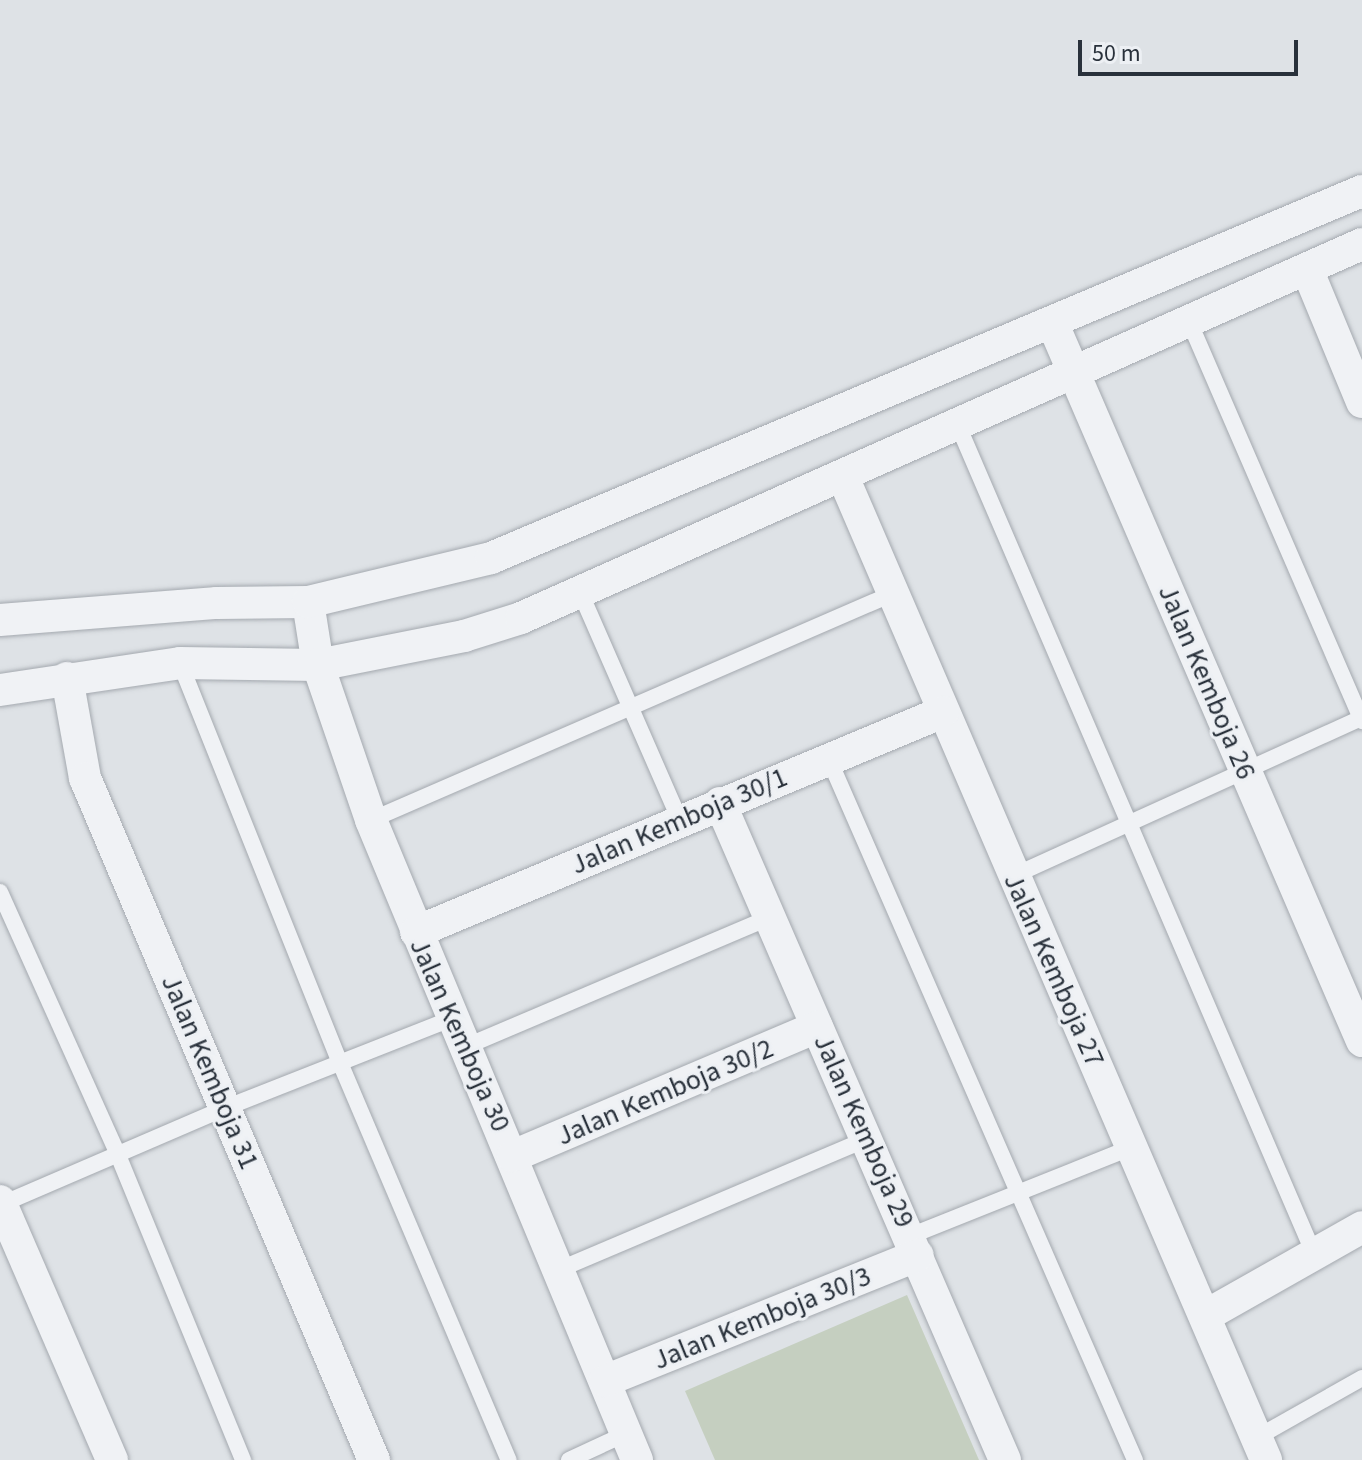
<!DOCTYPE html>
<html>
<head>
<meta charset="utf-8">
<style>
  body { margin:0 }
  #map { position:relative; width:1362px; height:1460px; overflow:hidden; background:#dee2e6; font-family:"Source Sans 3",sans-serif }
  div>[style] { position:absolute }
  .green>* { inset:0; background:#c5cfc0 }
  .roads { filter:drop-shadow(0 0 2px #a4a9af) drop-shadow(0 0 2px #a4a9af) }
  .lane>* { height:16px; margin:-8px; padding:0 8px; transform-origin:8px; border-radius:8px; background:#f0f2f5 }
  .street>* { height:32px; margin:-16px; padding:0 16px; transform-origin:16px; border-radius:16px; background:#f0f2f5 }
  span { translate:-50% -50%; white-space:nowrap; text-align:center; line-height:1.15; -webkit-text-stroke:6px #edf0f4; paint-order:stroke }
  .street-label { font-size:28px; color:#29313b }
  .scale { position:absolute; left:1078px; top:40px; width:220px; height:36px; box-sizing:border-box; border:4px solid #29313b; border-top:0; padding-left:10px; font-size:24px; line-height:28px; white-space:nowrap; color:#29313b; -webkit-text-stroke:6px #edf0f4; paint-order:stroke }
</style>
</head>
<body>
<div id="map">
  <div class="green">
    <div style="clip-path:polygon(907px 1295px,979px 1460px,715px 1460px,685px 1391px)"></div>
  </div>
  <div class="roads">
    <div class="lane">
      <div style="left:1189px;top:321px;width:436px;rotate:66.6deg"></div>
      <div style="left:957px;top:423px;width:904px;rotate:66.75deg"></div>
      <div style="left:581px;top:594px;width:248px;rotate:66.4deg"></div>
      <div style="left:180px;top:663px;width:433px;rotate:68.2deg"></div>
      <div style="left:341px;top:1065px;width:429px;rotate:67deg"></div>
      <div style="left:828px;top:757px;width:767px;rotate:66.41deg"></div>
      <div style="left:371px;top:820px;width:570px;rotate:-23.46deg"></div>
      <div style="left:1013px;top:876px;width:383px;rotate:-24.4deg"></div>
      <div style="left:0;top:892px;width:288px;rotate:65.8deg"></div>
      <div style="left:118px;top:1155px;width:330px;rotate:67.7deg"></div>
      <div style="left:467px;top:1046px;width:328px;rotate:-23deg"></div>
      <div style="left:0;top:1205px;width:245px;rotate:-23.3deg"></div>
      <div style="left:225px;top:1108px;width:246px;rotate:-21.5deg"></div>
      <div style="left:910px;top:1236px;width:239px;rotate:-21.8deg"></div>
      <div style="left:558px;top:1270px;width:338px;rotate:-23deg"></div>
      <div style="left:1256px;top:1438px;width:122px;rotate:-29.5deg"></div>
      <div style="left:569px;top:1460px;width:62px;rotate:-24.9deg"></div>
    </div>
    <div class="street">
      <div style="left:1307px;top:269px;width:144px;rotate:67.5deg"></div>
      <div style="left:1052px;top:322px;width:783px;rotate:66.68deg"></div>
      <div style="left:844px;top:479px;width:1068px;rotate:66.72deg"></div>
      <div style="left:308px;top:602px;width:64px;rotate:81deg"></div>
      <div style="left:318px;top:665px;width:164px;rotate:71.1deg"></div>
      <div style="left:371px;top:820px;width:693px;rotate:67.43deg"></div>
      <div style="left:0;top:620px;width:218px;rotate:-4.5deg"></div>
      <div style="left:217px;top:603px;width:91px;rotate:-0.6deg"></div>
      <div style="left:308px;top:602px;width:188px;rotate:-13.5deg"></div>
      <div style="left:491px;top:558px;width:945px;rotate:-22.85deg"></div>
      <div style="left:67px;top:678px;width:102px;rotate:79.8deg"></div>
      <div style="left:85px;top:778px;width:741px;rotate:67.04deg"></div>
      <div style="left:0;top:690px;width:182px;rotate:-8.5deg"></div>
      <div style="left:180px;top:663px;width:138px;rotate:0.8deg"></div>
      <div style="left:318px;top:665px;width:149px;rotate:-11.2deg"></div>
      <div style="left:464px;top:636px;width:60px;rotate:-17.5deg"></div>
      <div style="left:521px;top:618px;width:920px;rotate:-23.98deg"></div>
      <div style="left:720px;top:803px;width:716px;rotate:66.55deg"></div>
      <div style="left:416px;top:932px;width:571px;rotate:-22.66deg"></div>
      <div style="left:513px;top:1156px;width:330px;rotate:-23deg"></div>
      <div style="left:0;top:1201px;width:282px;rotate:66.6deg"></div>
      <div style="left:1205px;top:1316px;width:180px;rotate:-29.5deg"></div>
      <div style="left:605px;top:1381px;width:337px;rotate:-21.9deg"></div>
    </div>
  </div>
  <div class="street-label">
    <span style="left:1207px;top:682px;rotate:67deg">Jalan Kemboja 26</span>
    <span style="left:679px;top:821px;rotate:-23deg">Jalan Kemboja 30/1</span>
    <span style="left:1054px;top:970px;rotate:66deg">Jalan Kemboja 27</span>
    <span style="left:460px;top:1035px;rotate:66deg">Jalan Kemboja 30</span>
    <span style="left:210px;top:1072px;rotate:67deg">Jalan Kemboja 31</span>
    <span style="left:665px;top:1092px;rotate:-23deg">Jalan Kemboja 30/2</span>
    <span style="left:864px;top:1131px;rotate:66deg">Jalan Kemboja 29</span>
    <span style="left:762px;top:1318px;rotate:-22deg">Jalan Kemboja 30/3</span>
  </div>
  <div class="scale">50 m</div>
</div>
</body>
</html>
